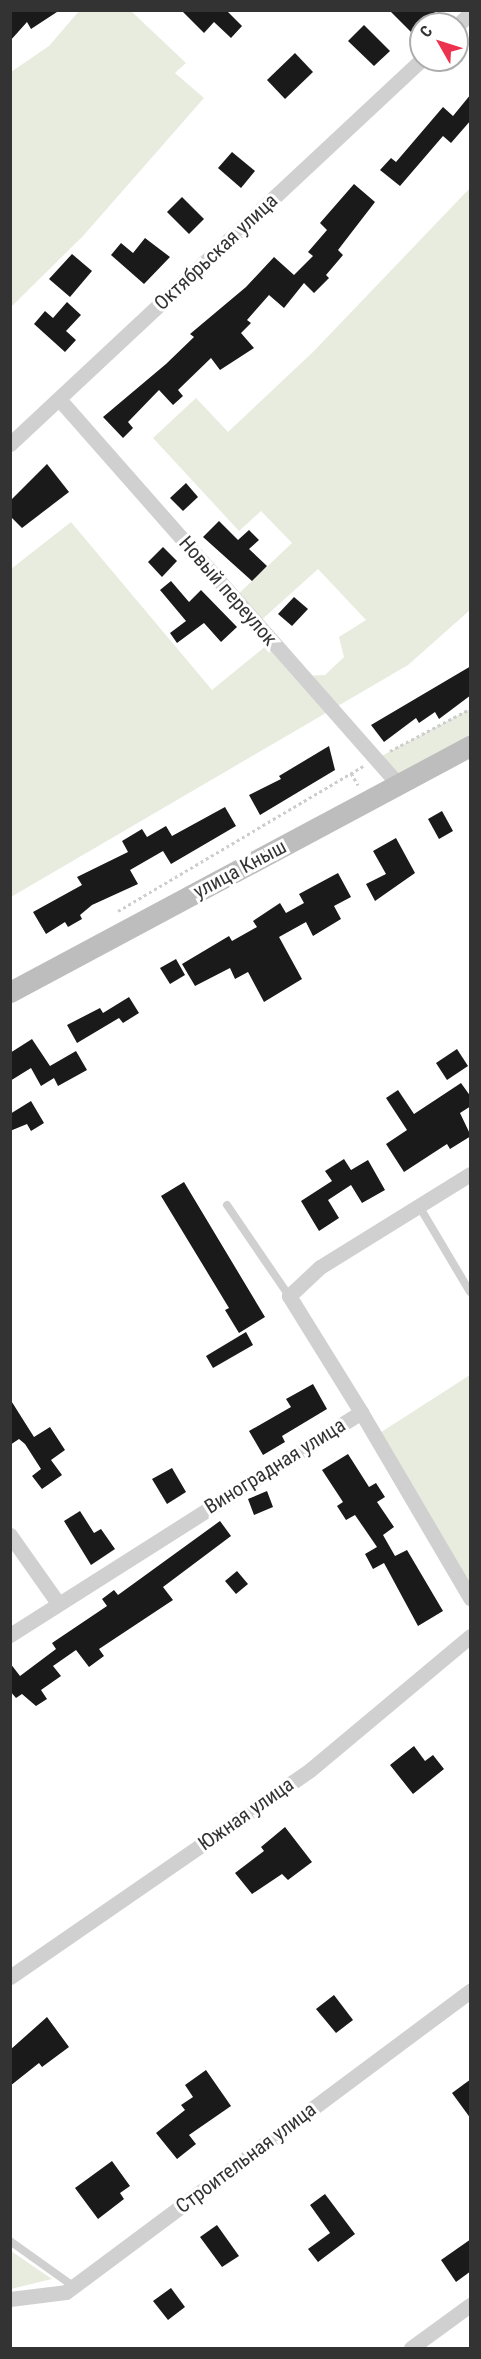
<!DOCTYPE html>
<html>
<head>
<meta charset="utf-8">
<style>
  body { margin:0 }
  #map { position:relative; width:481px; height:2359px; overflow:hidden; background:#fff; font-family:"Roboto Condensed",sans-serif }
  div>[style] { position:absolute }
  .green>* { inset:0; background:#e7ecde }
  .building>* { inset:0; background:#1a1a1a }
  .path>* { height:3px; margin-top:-1.5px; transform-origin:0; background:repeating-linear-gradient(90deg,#cdcdcd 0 3px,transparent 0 6px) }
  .lane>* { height:8px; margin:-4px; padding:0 4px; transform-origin:4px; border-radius:4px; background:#d0d0d0 }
  .street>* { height:15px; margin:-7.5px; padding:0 7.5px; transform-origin:7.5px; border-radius:7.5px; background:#d0d0d0 }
  .secondary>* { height:21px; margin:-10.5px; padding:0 10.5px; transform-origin:10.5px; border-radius:10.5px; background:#bdbdbd }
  span { translate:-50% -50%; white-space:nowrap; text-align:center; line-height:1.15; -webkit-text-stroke:6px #fff; paint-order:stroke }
  .street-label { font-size:20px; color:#333 }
  .frame { position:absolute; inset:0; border:12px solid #333; pointer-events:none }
  .north { position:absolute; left:409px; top:12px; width:60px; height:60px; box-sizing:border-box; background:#fff; border:2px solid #adadad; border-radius:50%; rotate:309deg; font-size:16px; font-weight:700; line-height:24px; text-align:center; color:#333 }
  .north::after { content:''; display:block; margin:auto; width:21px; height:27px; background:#ed324f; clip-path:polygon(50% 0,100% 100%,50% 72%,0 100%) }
</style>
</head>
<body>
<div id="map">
  <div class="green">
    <div style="clip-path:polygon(79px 11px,131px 11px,186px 63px,175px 73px,204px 98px,83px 236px,11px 307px,11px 72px,49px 46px)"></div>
    <div style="clip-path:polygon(470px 188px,470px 610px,408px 665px,11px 897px,11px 569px,71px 522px,212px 690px,272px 641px,302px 676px,325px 675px,344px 657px,339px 637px,366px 620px,318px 569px,257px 624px,234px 598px,292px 543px,261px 511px,239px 531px,153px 438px,196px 398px,228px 432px,313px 352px)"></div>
    <div style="clip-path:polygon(470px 709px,470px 746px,398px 784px,376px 759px)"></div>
    <div style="clip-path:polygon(470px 1375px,470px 1598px,375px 1436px)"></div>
    <div style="clip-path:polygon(10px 2251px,11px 2251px,52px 2279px,11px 2289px)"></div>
  </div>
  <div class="building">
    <div style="clip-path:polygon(10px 10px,60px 10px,31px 29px,27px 22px,10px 41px)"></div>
    <div style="clip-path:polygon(181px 10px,226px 10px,242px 26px,231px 38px,214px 22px,204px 33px)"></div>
    <div style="clip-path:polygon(389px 10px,437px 10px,414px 35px)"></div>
    <div style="clip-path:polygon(364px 25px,390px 51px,374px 66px,348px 41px)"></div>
    <div style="clip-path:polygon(295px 53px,313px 72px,285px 99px,267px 80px)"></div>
    <div style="clip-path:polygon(471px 94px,471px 120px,451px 143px,443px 136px,400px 186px,380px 170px,391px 158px,396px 162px,443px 107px,453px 116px)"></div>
    <div style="clip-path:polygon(232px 152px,255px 171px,241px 188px,218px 168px)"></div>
    <div style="clip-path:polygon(354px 184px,375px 202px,338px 250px,343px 255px,326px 275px,329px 278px,314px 293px,304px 283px,284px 308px,269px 295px,247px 320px,251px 323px,241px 333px,254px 348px,220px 370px,211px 358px,178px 390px,183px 396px,173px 405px,159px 390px,128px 422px,133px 428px,123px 438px,103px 417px,166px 364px,194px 337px,190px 334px,246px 287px,274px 257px,294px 275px,313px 256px,308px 252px,327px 230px,320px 223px)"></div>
    <div style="clip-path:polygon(182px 197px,204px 219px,189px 234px,167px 212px)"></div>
    <div style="clip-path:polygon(145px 238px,170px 257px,144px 284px,111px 255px,121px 243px,133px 253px)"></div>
    <div style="clip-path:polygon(72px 254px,92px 271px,70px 297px,49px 279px)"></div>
    <div style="clip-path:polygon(67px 302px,81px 315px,66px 331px,76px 340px,65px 352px,34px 324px,45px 311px,53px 318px)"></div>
    <div style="clip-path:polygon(47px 464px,69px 492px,22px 528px,10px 516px,10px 501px)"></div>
    <div style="clip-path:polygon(186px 483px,198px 497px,183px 511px,170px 498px)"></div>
    <div style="clip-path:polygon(219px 521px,238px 540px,249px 530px,259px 540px,249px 549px,267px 566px,252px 581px,203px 537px)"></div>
    <div style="clip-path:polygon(163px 547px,177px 561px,162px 577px,148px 562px)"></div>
    <div style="clip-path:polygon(171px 581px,189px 602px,201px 590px,237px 627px,221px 642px,204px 623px,177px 643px,170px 633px,186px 621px,160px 590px)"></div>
    <div style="clip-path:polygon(294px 597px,308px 609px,292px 626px,278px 614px)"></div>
    <div style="clip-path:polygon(471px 666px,471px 695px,439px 719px,435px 712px,419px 723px,416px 718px,384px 742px,371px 725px)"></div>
    <div style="clip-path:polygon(329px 746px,335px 770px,260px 815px,249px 795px,281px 779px,279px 776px)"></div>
    <div style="clip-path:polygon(225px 807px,236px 826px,171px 864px,163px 851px,130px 870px,138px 884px,92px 905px,80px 915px,82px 919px,68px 927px,65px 922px,46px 934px,33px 912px,82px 885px,77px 877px,128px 852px,122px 841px,142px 829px,147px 837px,166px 826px,172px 836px)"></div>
    <div style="clip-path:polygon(442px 811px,453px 831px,439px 839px,428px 819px)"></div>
    <div style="clip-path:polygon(396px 838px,415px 873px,375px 901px,366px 884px,386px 874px,373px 851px)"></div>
    <div style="clip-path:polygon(338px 873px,351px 897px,334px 906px,341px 919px,313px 936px,306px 922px,279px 937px,302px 979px,264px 1002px,248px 972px,235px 979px,230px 968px,195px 986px,182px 964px,229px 936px,232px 941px,257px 927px,253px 921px,280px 903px,286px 913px,304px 903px,299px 894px)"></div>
    <div style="clip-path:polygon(176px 959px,185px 975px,170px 984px,160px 968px)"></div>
    <div style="clip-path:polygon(129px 997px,139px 1013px,123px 1023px,119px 1018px,77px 1043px,67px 1025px,100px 1008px,103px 1013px)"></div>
    <div style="clip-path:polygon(32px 1039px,50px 1066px,76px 1051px,87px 1070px,58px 1086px,54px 1078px,41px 1086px,31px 1068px,10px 1081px,10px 1053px)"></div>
    <div style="clip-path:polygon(457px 1049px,468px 1066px,447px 1080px,436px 1063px)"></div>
    <div style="clip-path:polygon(461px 1083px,471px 1097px,471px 1106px,460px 1113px,471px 1136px,450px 1149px,447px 1144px,404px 1172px,386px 1144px,407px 1130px,386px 1098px,398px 1090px,414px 1114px)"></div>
    <div style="clip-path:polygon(31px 1101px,44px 1123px,31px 1131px,27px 1124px,10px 1131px,10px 1114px)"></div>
    <div style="clip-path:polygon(344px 1159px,351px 1170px,368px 1160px,385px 1190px,362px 1203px,351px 1185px,328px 1200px,339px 1218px,319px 1231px,301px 1201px,332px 1181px,325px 1171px)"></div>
    <div style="clip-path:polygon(184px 1182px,265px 1317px,239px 1333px,225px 1310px,229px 1308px,161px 1196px)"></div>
    <div style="clip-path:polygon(246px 1332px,253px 1345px,213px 1368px,206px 1356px)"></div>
    <div style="clip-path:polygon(313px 1384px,327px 1409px,282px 1436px,285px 1442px,263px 1455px,249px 1431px,291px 1407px,286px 1399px)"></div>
    <div style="clip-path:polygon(10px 1399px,34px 1437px,50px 1427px,65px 1450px,51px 1460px,62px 1475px,42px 1489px,32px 1476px,41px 1469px,25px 1444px,19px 1439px,10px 1445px)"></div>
    <div style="clip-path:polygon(348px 1454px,369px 1487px,376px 1483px,385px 1497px,377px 1502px,394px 1527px,383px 1535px,395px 1556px,407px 1550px,443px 1611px,418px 1626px,384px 1563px,373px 1569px,365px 1554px,377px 1547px,355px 1515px,346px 1520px,337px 1506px,343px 1502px,322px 1470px)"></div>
    <div style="clip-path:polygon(172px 1468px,186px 1492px,167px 1504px,152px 1479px)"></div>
    <div style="clip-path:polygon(267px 1491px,273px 1507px,254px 1515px,248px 1499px)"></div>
    <div style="clip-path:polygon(80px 1511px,94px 1533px,101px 1529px,115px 1549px,91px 1565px,64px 1521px)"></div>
    <div style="clip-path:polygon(220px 1521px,231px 1536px,163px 1587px,173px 1600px,99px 1649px,104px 1656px,89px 1667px,76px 1650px,53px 1666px,61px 1676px,41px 1690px,47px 1699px,36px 1706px,22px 1694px,16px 1698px,10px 1691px,10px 1663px,20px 1676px,56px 1649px,52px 1643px,107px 1606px,102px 1599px,114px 1590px,118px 1595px)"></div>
    <div style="clip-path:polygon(237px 1571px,248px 1584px,236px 1594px,225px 1581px)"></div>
    <div style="clip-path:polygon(414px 1746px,425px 1761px,433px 1755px,444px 1769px,413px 1794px,390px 1765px)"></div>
    <div style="clip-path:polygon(285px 1827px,312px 1862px,288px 1880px,282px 1874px,252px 1894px,235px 1873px,264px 1851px,261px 1847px)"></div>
    <div style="clip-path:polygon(334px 1995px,353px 2020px,336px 2033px,316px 2009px)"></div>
    <div style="clip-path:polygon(47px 2017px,69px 2047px,42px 2067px,39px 2063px,10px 2086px,10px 2050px)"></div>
    <div style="clip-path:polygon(206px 2070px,231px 2106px,189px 2135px,196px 2144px,177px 2159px,156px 2133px,185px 2110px,181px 2105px,193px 2097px,185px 2085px)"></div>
    <div style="clip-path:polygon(471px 2079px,471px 2119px,452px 2093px)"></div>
    <div style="clip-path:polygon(112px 2161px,130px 2186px,120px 2193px,124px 2199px,98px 2219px,75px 2188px)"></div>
    <div style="clip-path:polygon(325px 2194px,355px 2234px,318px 2262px,308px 2249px,330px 2233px,310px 2205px)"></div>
    <div style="clip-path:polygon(217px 2225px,239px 2256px,222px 2267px,200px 2237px)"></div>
    <div style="clip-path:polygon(471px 2239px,471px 2271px,456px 2282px,441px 2260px)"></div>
    <div style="clip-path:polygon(171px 2288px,185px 2307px,168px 2320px,153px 2301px)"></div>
  </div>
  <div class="path">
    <div style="left:390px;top:751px;width:90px;rotate:-27.7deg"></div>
    <div style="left:351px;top:773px;width:14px;rotate:60deg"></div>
    <div style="left:118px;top:911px;width:285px;rotate:-30.6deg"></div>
  </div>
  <div class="lane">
    <div style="left:227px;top:1205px;width:110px;rotate:55.7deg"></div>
    <div style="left:419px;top:1206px;width:100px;rotate:59.3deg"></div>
    <div style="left:10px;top:2241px;width:77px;rotate:35.5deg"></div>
  </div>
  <div class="street">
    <div style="left:457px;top:26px;width:18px;rotate:-45deg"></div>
    <div style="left:59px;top:399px;width:513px;rotate:48.64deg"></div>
    <div style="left:10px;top:444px;width:562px;rotate:-43.05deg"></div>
    <div style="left:361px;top:1412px;width:216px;rotate:59.6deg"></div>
    <div style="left:10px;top:1535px;width:83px;rotate:54.8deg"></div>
    <div style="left:10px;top:1635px;width:416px;rotate:-32.4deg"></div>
    <div style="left:361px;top:1412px;width:137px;rotate:-121.8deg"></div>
    <div style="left:289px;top:1296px;width:42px;rotate:-43.1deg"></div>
    <div style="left:320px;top:1267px;width:176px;rotate:-31.8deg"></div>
    <div style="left:10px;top:1977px;width:364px;rotate:-34.6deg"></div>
    <div style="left:310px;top:1770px;width:209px;rotate:-39.9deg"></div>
    <div style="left:10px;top:2299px;width:56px;rotate:-7.1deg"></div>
    <div style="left:66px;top:2292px;width:504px;rotate:-36.69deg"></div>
    <div style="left:411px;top:2348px;width:73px;rotate:-36.1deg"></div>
  </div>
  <div class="secondary">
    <div style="left:10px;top:992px;width:522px;rotate:-28.14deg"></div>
  </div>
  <div class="street-label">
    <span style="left:216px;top:252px;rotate:-43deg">Октябрьская улица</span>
    <span style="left:228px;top:591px;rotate:49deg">Новый переулок</span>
    <span style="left:240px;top:869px;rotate:-28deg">улица Кныш</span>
    <span style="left:275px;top:1466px;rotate:-32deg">Виноградная улица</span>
    <span style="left:246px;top:1814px;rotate:-35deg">Южная улица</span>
    <span style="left:246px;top:2158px;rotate:-37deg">Строительная улица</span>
  </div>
  <div class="frame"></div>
  <div class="north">С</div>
</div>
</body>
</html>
